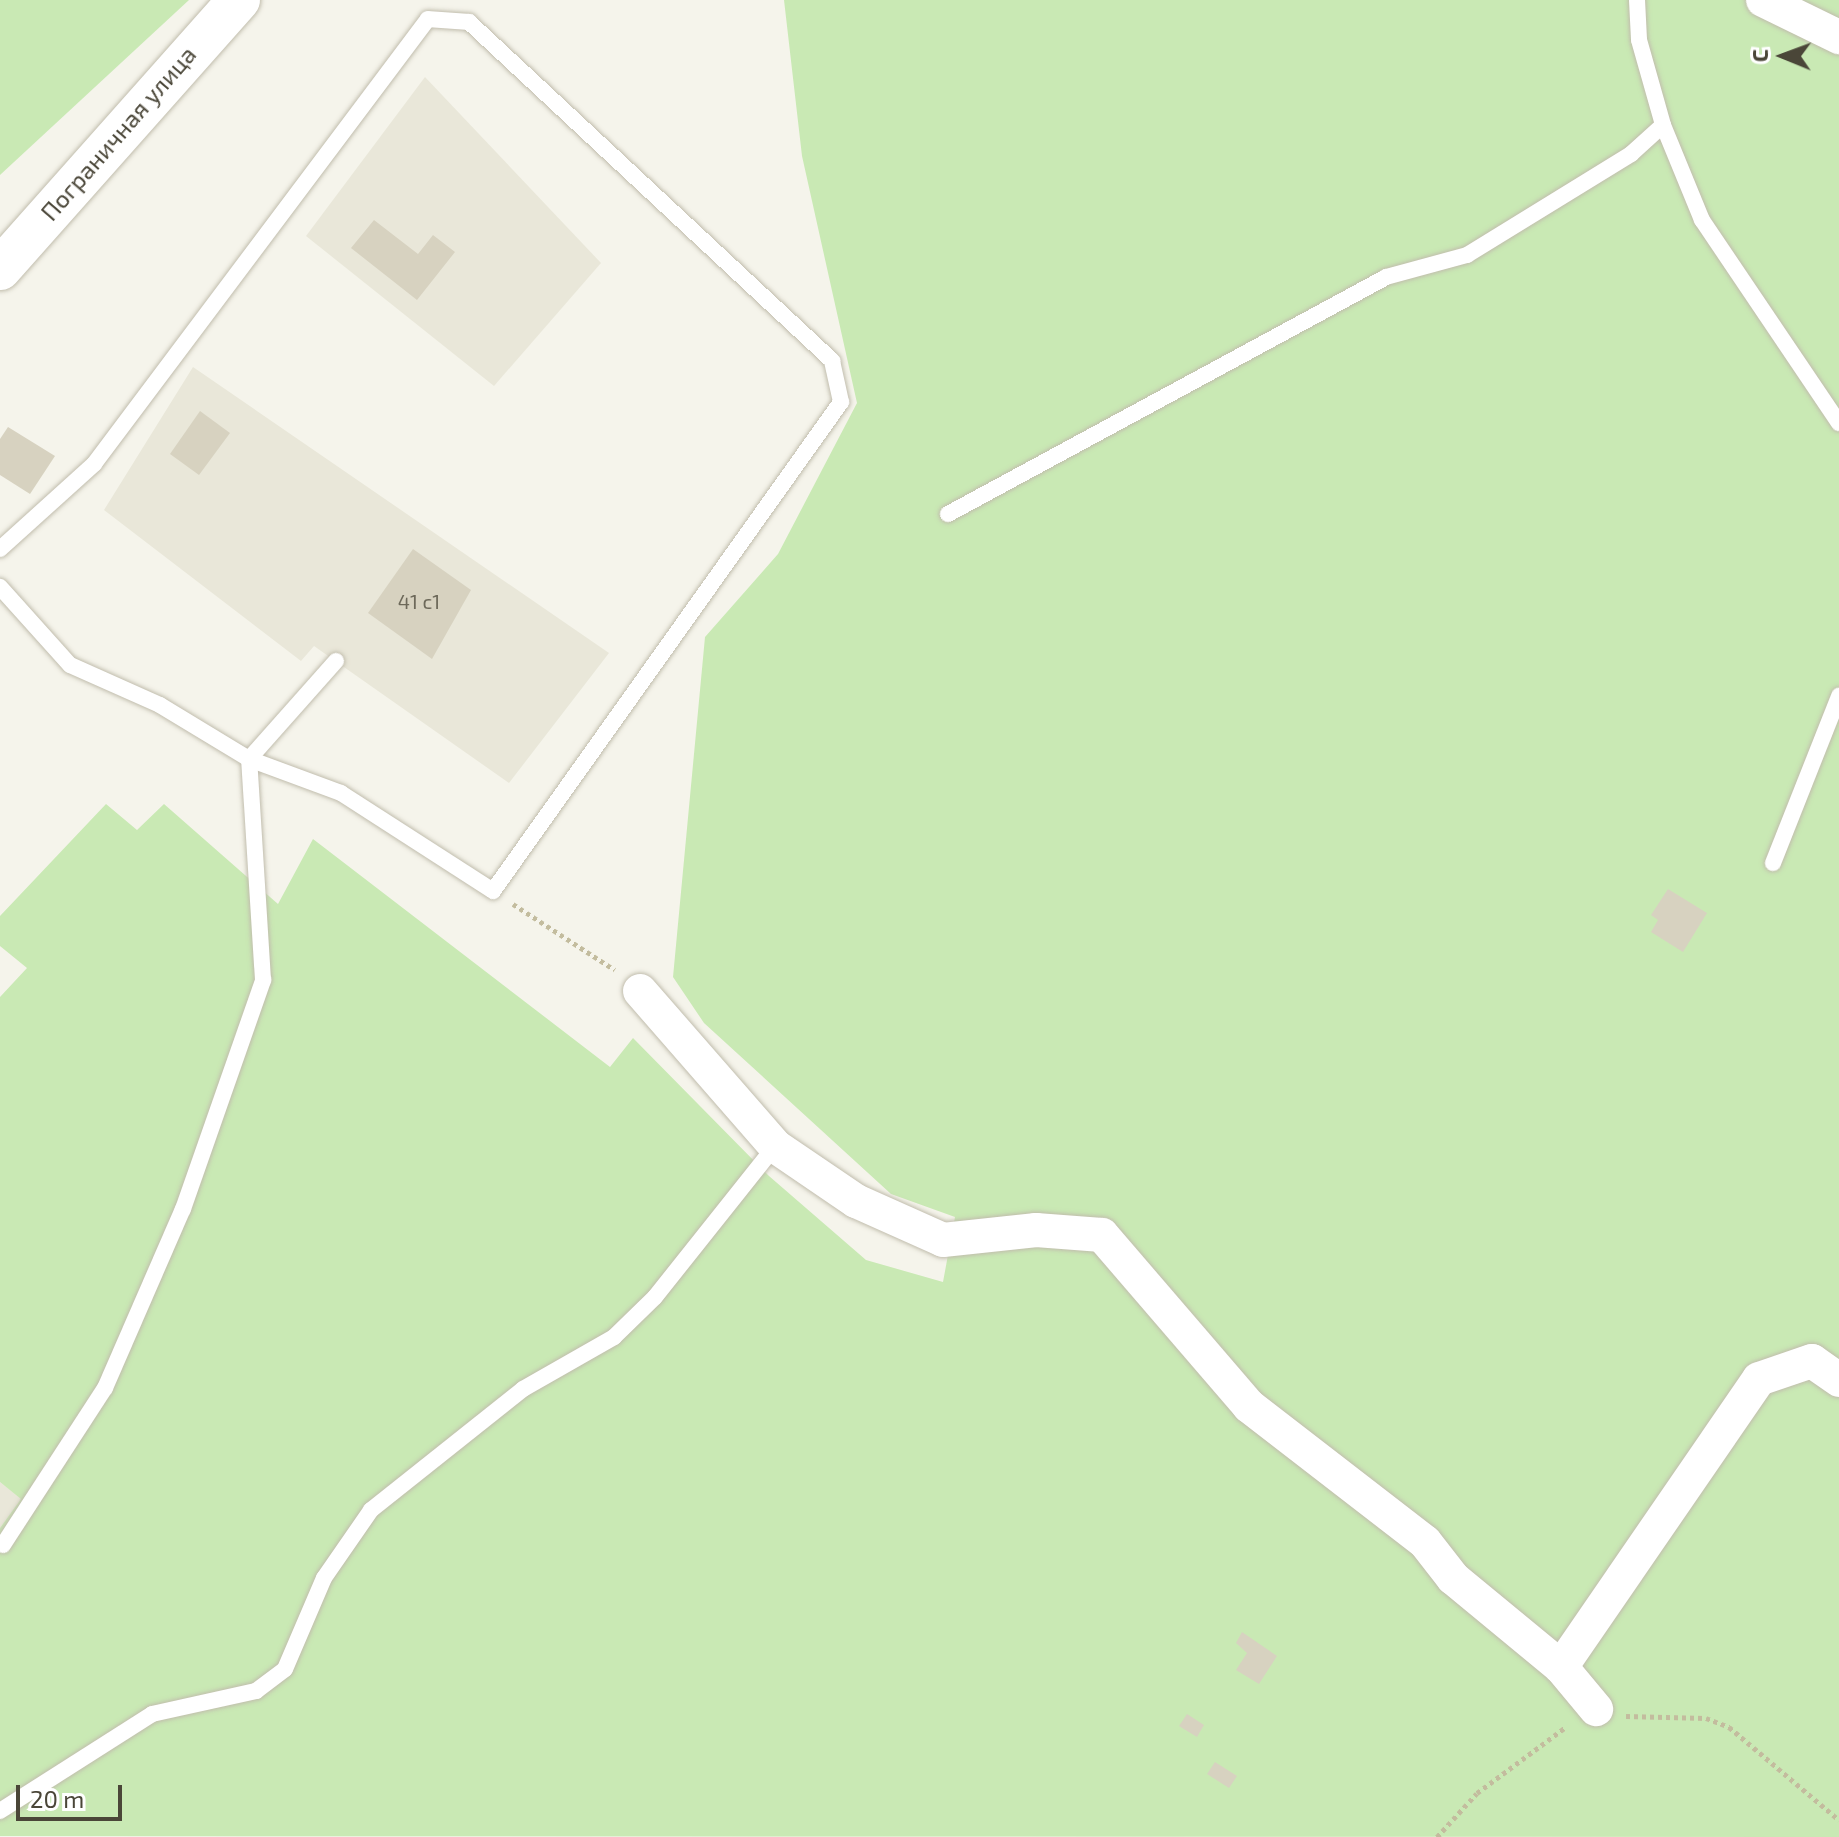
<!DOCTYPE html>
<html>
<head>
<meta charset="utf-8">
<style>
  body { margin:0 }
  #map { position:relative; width:1839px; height:1837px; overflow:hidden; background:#f5f4eb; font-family:"Exo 2",sans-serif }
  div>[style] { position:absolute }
  .residential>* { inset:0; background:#e9e7d9 }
  .green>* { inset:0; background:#c9e9b4 }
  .building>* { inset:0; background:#d7d2c0 }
  .path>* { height:5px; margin-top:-2.5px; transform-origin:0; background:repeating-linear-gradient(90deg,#c3bc9e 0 4px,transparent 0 8px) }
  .roads { filter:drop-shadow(0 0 2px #c1bdad) drop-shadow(0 0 2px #c1bdad) }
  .service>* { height:16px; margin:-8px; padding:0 8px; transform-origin:8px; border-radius:8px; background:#fff }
  .minor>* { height:34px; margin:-17px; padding:0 17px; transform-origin:17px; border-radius:17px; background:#fff }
  .tertiary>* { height:42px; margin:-21px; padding:0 21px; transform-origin:21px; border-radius:21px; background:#fff }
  span { translate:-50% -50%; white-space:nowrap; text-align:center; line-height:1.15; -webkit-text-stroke:8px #fff; paint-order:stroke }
  .number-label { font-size:20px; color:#6d695a }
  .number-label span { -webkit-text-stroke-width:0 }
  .street-label { font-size:24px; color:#4a4638 }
  .north { position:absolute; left:1743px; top:16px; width:80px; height:80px; -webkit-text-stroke:6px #fff; paint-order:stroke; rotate:271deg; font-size:22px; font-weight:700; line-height:32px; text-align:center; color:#4a4638 }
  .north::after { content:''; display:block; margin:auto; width:28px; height:36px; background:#4a4638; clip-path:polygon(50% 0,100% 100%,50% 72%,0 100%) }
  .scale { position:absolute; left:16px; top:1785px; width:106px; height:36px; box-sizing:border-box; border:4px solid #4a4638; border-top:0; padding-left:10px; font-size:24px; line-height:28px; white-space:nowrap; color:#4a4638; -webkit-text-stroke:6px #fff; paint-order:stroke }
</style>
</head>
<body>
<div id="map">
  <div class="residential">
    <div style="clip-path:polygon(425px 77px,601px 263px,494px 386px,306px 236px)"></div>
    <div style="clip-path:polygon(193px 367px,609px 653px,509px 783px,314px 646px,301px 661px,104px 510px)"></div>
    <div style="clip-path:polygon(0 1482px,22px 1499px,0 1528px)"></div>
  </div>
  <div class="green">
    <div style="clip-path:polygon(0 0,189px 0,0 175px)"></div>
    <div style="clip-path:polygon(784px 0,1839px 0,1839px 1837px,0 1836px,0 1528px,21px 1499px,0 1482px,0 997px,27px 968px,0 946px,0 916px,106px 804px,137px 830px,164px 804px,278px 904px,313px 839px,610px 1067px,633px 1038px,769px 1176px,866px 1260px,943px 1282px,955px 1217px,891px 1194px,704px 1023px,673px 977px,705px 637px,778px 554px,857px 403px,802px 156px)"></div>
  </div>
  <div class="building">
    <div style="clip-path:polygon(374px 220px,418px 254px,433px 235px,455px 252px,417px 300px,351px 248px)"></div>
    <div style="clip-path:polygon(200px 411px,230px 433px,199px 475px,170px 454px)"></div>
    <div style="clip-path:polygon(8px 427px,55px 456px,30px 494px,0 475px,0 439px)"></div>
    <div style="clip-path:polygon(413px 549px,471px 590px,432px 659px,368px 613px)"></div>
    <div style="clip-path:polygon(1668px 889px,1707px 913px,1683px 952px,1651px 932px,1658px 920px,1651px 915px)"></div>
    <div style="clip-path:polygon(1242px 1632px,1277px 1656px,1259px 1684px,1236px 1670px,1247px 1653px,1236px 1643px)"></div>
    <div style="clip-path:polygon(1187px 1714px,1204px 1725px,1197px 1737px,1179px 1726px)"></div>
    <div style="clip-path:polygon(1215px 1762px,1237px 1776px,1229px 1788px,1207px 1774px)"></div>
  </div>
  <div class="path">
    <div style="left:513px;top:904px;width:121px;rotate:32.9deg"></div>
    <div style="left:1626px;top:1716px;width:80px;rotate:1.4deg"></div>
    <div style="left:1706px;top:1718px;width:25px;rotate:21deg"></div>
    <div style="left:1729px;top:1727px;width:144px;rotate:40.2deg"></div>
    <div style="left:1437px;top:1837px;width:59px;rotate:-47.7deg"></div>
    <div style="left:1477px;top:1793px;width:111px;rotate:-36.6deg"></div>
  </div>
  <div class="roads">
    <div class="service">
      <div style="left:1637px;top:0;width:40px;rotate:87.1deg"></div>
      <div style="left:1639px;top:40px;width:88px;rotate:74.2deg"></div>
      <div style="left:1663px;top:125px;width:103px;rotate:67.7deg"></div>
      <div style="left:1702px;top:220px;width:245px;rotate:56deg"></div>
      <div style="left:948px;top:514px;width:498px;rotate:-28.4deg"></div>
      <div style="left:1386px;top:277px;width:84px;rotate:-15.2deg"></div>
      <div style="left:1467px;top:255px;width:193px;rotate:-31.6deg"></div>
      <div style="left:1631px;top:154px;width:43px;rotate:-42.2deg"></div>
      <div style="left:0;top:549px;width:127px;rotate:-42.1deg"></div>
      <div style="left:94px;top:464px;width:556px;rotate:-53.11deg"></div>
      <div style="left:428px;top:19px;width:41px;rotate:4.2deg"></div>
      <div style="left:469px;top:22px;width:497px;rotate:43deg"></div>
      <div style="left:832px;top:361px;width:42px;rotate:77.6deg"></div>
      <div style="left:841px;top:402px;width:600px;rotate:125.44deg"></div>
      <div style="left:493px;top:891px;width:181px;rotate:-147.2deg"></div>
      <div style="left:341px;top:793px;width:98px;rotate:-159.7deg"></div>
      <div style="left:249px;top:759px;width:104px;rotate:-148.8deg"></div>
      <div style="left:160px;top:705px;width:98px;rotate:-156deg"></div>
      <div style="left:70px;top:665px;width:105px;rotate:-131.9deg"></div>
      <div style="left:1773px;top:863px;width:180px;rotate:-68.4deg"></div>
      <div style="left:3px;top:1545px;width:187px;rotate:-57deg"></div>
      <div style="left:105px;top:1388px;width:195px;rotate:-66.5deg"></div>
      <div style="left:183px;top:1209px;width:243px;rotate:-70.7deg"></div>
      <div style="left:263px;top:980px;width:221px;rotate:-93.6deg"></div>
      <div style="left:249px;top:759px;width:131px;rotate:-48.4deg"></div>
      <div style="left:0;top:1811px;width:180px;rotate:-32.5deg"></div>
      <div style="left:152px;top:1714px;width:107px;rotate:-12.5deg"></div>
      <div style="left:256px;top:1691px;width:36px;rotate:-37deg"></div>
      <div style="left:285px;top:1669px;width:99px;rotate:-66.8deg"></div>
      <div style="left:324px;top:1578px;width:83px;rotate:-55.3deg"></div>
      <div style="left:371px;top:1510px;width:194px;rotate:-38.5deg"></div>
      <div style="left:523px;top:1389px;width:105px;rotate:-29.7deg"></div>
      <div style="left:614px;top:1337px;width:57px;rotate:-44.3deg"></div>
      <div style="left:655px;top:1297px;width:193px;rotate:-51.5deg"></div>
    </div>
    <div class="minor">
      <div style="left:1763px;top:0;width:85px;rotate:26deg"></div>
      <div style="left:640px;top:991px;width:206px;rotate:48.9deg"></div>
      <div style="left:775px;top:1146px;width:98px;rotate:34.2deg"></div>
      <div style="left:856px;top:1201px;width:95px;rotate:24.1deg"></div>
      <div style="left:943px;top:1240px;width:94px;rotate:-6.1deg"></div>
      <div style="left:1036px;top:1230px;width:66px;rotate:4.3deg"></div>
      <div style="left:1102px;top:1235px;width:225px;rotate:49.3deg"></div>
      <div style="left:1249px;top:1406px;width:222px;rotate:37.7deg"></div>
      <div style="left:1425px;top:1542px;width:46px;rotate:52.1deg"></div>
      <div style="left:1453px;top:1578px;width:140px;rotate:39.5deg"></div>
      <div style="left:1561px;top:1667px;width:55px;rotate:50.2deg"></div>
      <div style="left:1561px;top:1667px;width:349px;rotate:-55.5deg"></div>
      <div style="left:1759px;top:1379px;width:56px;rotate:-18.8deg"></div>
      <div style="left:1812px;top:1361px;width:33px;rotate:35deg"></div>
    </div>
    <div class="tertiary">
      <div style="left:0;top:269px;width:360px;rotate:-48.4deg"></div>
    </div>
  </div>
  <div class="number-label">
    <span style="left:419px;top:601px">41 с1</span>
  </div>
  <div class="street-label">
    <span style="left:118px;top:133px;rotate:-49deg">Пограничная улица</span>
  </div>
  <div class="north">С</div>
  <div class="scale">20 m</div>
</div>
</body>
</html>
